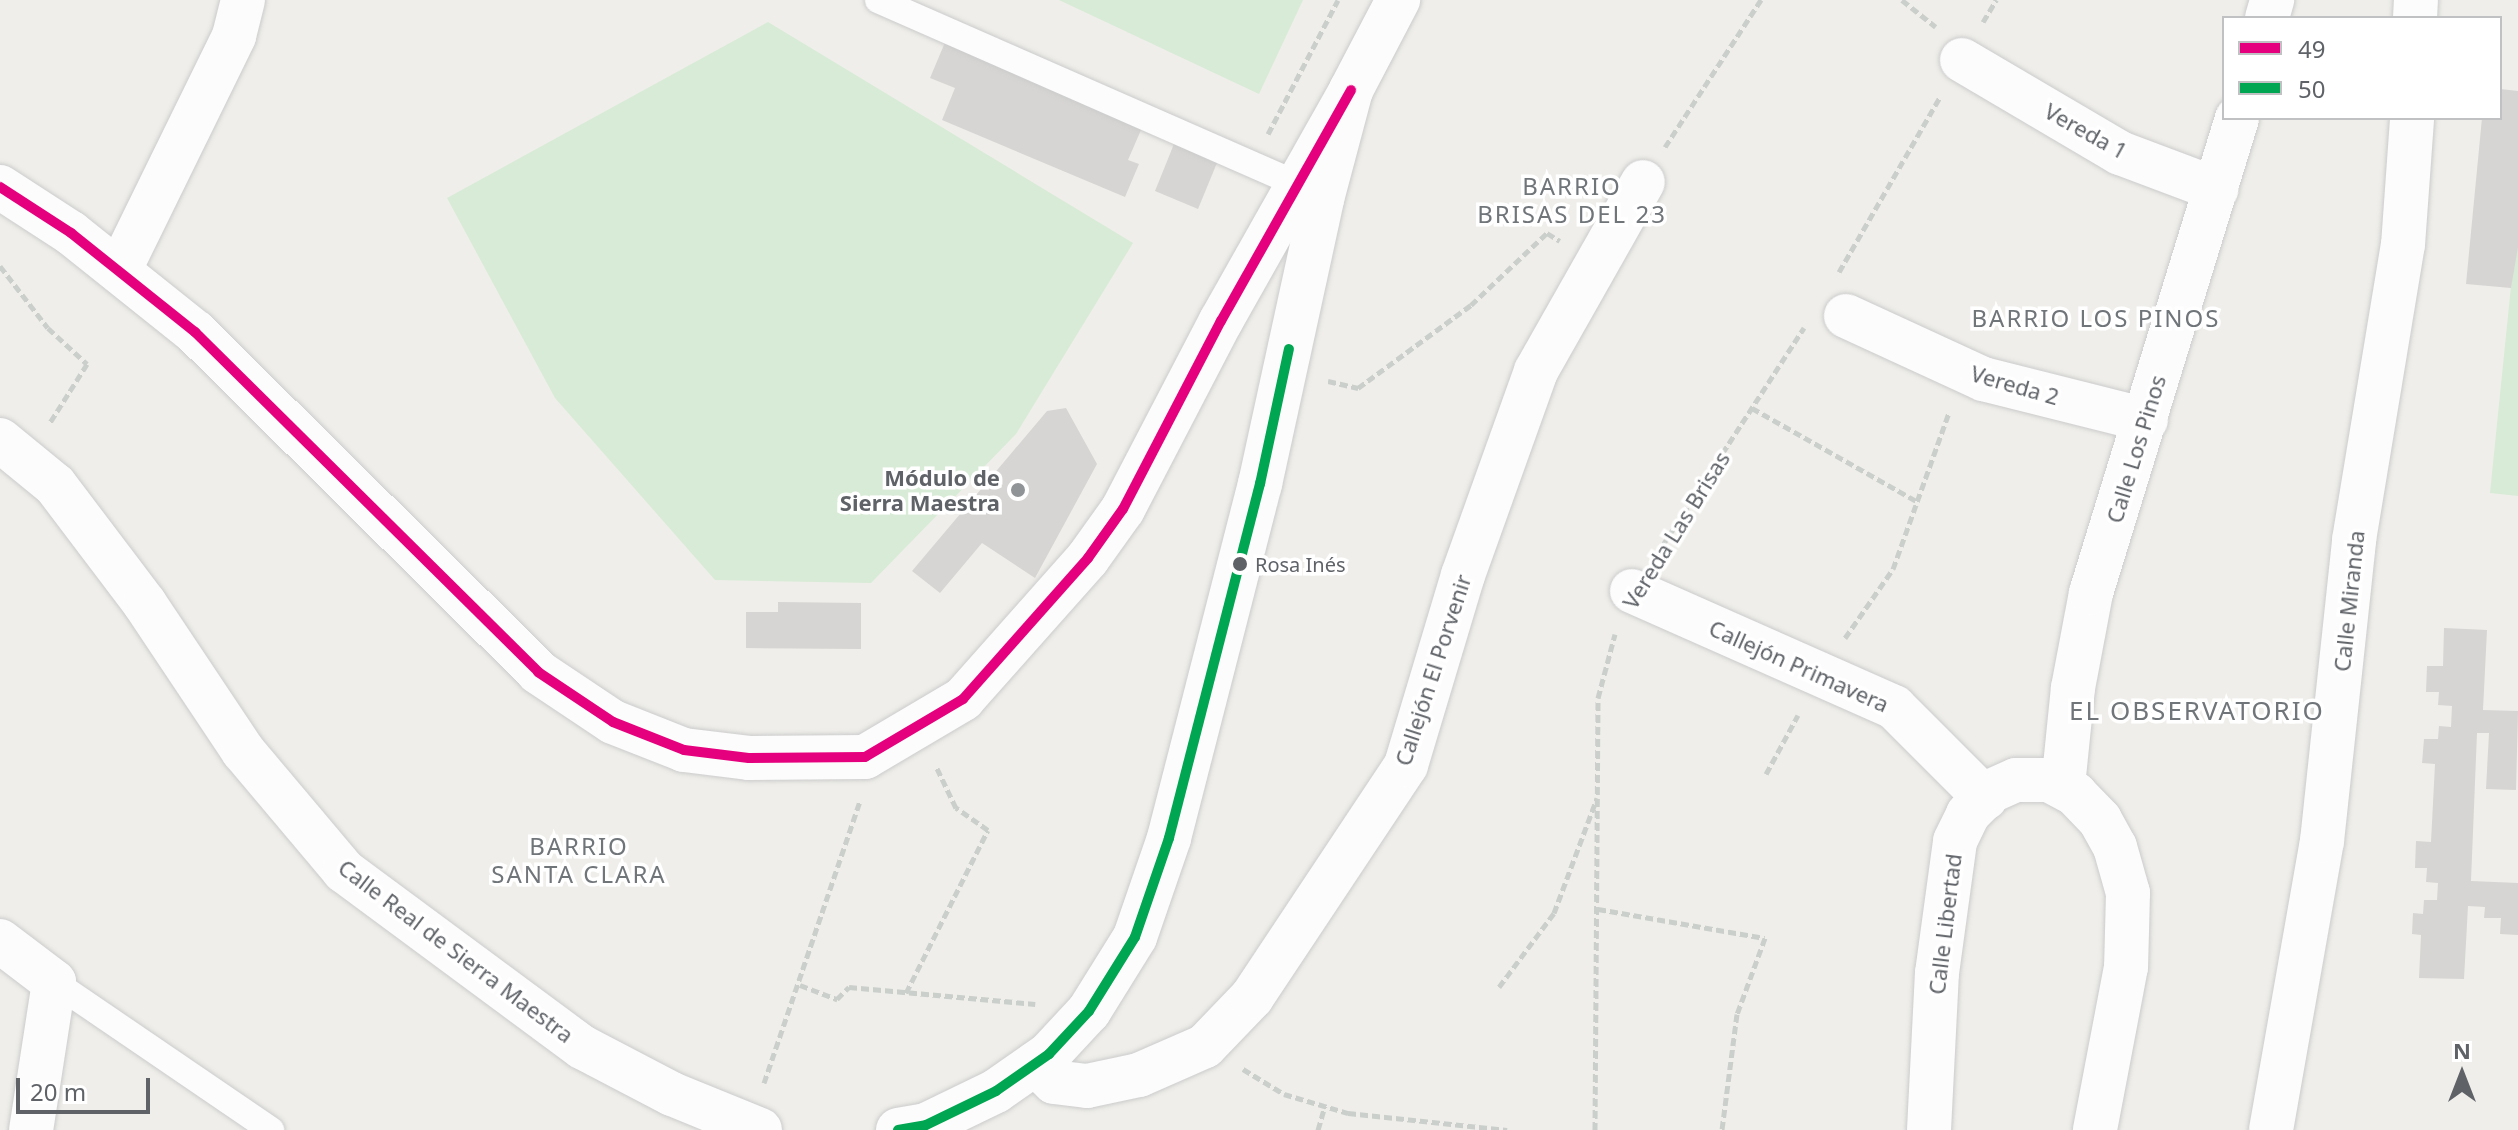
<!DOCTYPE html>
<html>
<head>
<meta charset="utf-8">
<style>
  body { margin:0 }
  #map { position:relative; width:2518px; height:1130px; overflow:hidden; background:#efeeea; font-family:"Noto Sans",sans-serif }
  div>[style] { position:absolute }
  .green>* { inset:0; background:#d8ebd6 }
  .building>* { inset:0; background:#d6d5d3 }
  .path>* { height:5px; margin-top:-2.5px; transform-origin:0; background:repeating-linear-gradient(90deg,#cacfcc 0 8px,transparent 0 12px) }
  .roads { filter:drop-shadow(0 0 2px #cbcccc) drop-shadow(0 0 2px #cbcccc) }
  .service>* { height:26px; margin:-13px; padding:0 13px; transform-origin:13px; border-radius:13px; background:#fdfcfc }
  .minor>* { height:44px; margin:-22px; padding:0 22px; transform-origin:22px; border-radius:22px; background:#fdfcfc }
  .bus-1>* { height:10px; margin:-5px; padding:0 5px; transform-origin:5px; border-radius:5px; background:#e5007d }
  .bus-2>* { height:10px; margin:-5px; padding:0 5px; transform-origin:5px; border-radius:5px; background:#00a651 }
  .dots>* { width:22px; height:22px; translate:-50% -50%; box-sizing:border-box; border:4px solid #fff; border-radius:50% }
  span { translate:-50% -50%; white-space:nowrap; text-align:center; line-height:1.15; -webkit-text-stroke:7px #fff; paint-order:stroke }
  .bus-label { font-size:20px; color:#5f6368 }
  .left { translate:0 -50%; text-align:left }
  .street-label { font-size:22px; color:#5f6368 }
  .poi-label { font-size:22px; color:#5f6368; font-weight:700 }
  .right { translate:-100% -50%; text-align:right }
  .neighbourhood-label { font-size:24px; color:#70757a; letter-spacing:2px }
  .quarter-label { font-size:26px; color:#70757a; letter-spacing:2px }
  .legend { position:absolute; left:2222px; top:16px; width:280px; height:104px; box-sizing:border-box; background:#fff; border:2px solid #bfc1c3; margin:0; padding:10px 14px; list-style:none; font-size:24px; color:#5f6368 }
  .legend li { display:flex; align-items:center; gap:16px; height:40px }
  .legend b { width:40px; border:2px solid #bfc1c3 }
  .north { position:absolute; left:2422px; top:1034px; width:80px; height:80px; -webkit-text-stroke:6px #fff; paint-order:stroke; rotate:0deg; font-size:22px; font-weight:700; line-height:32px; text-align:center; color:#5f6368 }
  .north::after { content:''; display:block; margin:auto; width:28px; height:36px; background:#5f6368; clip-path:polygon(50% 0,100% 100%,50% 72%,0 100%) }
  .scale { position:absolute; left:16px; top:1078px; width:134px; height:36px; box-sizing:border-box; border:4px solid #5f6368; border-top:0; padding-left:10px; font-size:24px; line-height:28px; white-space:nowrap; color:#5f6368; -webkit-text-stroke:6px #fff; paint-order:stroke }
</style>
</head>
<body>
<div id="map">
  <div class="green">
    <div style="clip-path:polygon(1059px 0,1303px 0,1259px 94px)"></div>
    <div style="clip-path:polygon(768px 22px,1133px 243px,1016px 434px,871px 583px,715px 580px,555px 398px,447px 198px)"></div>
    <div style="clip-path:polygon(2515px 247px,2518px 247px,2518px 496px,2490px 493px)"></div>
  </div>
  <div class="building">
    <div style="clip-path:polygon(946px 40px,1144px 123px,1128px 160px,1139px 164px,1125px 197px,942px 120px,955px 88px,930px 78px)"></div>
    <div style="clip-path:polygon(2500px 89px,2518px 91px,2518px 247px,2511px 288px,2466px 284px,2482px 118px,2500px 118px)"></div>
    <div style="clip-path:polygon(1176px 139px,1219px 158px,1198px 209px,1155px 191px)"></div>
    <div style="clip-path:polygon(1066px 408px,1097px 464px,1035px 578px,982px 543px,940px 593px,912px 571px,1047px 411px)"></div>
    <div style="clip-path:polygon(778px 602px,861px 603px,861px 649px,746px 648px,746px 612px,778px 612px)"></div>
    <div style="clip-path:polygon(2444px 628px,2487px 630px,2483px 710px,2518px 711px,2516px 790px,2486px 789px,2489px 733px,2477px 733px,2471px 881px,2518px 883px,2518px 935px,2500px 934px,2501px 918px,2484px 918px,2485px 907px,2468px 906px,2464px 979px,2419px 978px,2421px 935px,2412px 934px,2413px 913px,2423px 914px,2424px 900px,2437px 900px,2438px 883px,2426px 882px,2427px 868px,2415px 868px,2416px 841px,2431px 842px,2435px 764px,2422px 763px,2424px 739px,2438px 739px,2439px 726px,2451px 727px,2452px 706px,2438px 705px,2439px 692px,2426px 692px,2427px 666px,2443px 666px)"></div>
  </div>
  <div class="path">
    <div style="left:1902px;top:0;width:43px;rotate:38.5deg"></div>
    <div style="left:1983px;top:22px;width:26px;rotate:-59deg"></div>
    <div style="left:1268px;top:134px;width:151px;rotate:-62.4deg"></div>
    <div style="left:1665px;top:147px;width:176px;rotate:-56.9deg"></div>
    <div style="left:0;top:266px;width:78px;rotate:52.3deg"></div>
    <div style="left:48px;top:328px;width:53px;rotate:42.7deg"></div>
    <div style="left:87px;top:364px;width:71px;rotate:122.3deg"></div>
    <div style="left:1839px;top:272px;width:202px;rotate:-60deg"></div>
    <div style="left:1328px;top:381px;width:31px;rotate:13deg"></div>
    <div style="left:1358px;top:388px;width:140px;rotate:-36.3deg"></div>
    <div style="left:1471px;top:305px;width:105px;rotate:-43.5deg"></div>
    <div style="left:1547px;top:233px;width:15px;rotate:32deg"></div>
    <div style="left:1752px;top:408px;width:191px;rotate:29.5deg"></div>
    <div style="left:1657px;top:554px;width:270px;rotate:-57deg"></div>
    <div style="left:1845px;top:638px;width:84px;rotate:-55.2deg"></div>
    <div style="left:1893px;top:569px;width:166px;rotate:-70.3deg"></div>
    <div style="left:1766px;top:774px;width:67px;rotate:-61.5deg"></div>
    <div style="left:1598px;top:909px;width:169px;rotate:9.9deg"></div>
    <div style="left:1765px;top:938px;width:81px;rotate:110.2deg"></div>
    <div style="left:1737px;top:1014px;width:117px;rotate:97.4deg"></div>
    <div style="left:800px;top:985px;width:40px;rotate:21deg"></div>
    <div style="left:837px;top:999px;width:17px;rotate:-45deg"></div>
    <div style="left:849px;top:987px;width:187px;rotate:5.2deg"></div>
    <div style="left:1499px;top:987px;width:92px;rotate:-53.4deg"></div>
    <div style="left:1554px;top:913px;width:123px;rotate:-69.5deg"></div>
    <div style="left:906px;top:993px;width:182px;rotate:-63.3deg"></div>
    <div style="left:988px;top:830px;width:39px;rotate:-145deg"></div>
    <div style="left:956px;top:808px;width:47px;rotate:-115.5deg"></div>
    <div style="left:1243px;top:1069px;width:48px;rotate:31.4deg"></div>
    <div style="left:1284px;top:1094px;width:67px;rotate:16.5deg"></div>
    <div style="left:1348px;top:1113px;width:160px;rotate:6.1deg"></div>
    <div style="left:764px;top:1083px;width:298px;rotate:-71.2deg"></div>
    <div style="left:1318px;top:1130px;width:25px;rotate:-74deg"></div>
    <div style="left:1595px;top:1130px;width:432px;rotate:-89.6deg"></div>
    <div style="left:1598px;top:698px;width:66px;rotate:-75.1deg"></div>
  </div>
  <div class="roads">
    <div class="service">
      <div style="left:878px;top:0;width:458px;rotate:23.7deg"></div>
      <div style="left:54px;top:982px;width:263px;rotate:34.3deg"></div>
    </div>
    <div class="minor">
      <div style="left:2267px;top:18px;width:19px;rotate:-74deg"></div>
      <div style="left:2415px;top:18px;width:18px;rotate:-87deg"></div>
      <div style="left:1962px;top:60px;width:183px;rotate:30.5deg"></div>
      <div style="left:2120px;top:153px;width:103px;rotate:20.6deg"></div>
      <div style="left:0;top:187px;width:85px;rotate:32.9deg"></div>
      <div style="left:71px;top:233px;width:159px;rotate:38.6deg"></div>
      <div style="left:195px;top:332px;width:483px;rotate:44.7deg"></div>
      <div style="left:538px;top:672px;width:90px;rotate:33.7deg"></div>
      <div style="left:613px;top:722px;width:76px;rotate:21.5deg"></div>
      <div style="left:684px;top:750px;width:65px;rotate:7deg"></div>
      <div style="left:749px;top:758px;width:116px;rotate:-0.5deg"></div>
      <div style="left:865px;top:757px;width:114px;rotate:-30.6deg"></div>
      <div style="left:963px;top:699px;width:188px;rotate:-48.4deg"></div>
      <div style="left:1088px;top:558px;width:60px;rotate:-54.5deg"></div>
      <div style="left:1123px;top:509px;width:212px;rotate:-62.5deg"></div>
      <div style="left:1221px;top:321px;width:265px;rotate:-60.6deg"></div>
      <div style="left:119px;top:271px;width:262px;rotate:-63.9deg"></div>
      <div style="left:234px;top:36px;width:37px;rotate:-76deg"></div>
      <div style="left:1846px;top:316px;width:151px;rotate:24.7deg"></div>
      <div style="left:1983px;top:379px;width:168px;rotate:14.1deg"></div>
      <div style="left:0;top:440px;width:71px;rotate:39.3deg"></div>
      <div style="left:55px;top:485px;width:149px;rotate:52.9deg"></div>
      <div style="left:145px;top:604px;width:177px;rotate:56.3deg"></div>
      <div style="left:243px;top:751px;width:157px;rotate:49.9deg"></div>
      <div style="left:344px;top:871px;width:296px;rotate:36.5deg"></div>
      <div style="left:582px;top:1047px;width:102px;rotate:27.6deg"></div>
      <div style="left:672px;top:1094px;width:95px;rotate:22.2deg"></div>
      <div style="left:1632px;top:591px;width:287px;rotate:23.9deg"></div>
      <div style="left:1894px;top:707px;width:129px;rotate:45deg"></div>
      <div style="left:2063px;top:786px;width:99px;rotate:-84.2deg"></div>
      <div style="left:2073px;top:688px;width:97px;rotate:-79.3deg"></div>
      <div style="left:2091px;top:593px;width:497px;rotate:-72.9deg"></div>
      <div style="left:0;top:941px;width:68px;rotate:37.2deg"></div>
      <div style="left:54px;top:982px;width:150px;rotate:98.8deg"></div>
      <div style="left:1035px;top:1064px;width:26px;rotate:43deg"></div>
      <div style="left:1054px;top:1082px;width:33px;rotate:7deg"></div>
      <div style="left:1087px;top:1086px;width:53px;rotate:-11.9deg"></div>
      <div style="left:1139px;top:1075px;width:72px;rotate:-23.7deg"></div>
      <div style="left:1205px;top:1046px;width:68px;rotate:-46.2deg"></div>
      <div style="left:1252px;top:997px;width:278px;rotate:-56.4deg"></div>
      <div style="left:1406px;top:765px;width:198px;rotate:-73.3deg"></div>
      <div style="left:1463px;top:575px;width:217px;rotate:-70.3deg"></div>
      <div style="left:1536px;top:371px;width:217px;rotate:-60.5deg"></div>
      <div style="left:898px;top:1130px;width:28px;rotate:-10deg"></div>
      <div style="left:926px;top:1125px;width:78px;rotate:-25.9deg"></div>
      <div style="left:996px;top:1091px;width:65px;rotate:-34.9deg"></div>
      <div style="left:1049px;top:1054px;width:59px;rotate:-47.1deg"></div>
      <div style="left:1089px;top:1011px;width:87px;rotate:-58.1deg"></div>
      <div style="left:1135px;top:937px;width:105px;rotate:-71deg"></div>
      <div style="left:1169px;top:838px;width:366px;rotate:-75.6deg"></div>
      <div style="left:1260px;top:484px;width:292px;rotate:-77.7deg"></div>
      <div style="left:1322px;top:199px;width:113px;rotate:-75.1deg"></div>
      <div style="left:1351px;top:90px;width:102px;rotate:-62.4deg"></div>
      <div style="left:1929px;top:1130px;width:157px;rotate:-87.1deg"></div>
      <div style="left:1937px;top:973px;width:133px;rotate:-82.2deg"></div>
      <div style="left:1955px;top:841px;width:30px;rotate:-64deg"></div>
      <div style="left:1968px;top:814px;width:33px;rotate:-45deg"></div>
      <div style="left:1991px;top:791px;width:27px;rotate:-24deg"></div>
      <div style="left:2016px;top:780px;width:33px"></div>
      <div style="left:2049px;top:780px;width:30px;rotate:28deg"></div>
      <div style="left:2075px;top:794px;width:36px;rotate:46deg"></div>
      <div style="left:2100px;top:820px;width:31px;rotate:61deg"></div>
      <div style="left:2115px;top:847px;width:48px;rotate:74.2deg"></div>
      <div style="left:2128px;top:893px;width:74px;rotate:91.5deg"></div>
      <div style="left:2126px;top:967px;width:166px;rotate:100.8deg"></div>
      <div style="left:2271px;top:1130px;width:293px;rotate:-80deg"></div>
      <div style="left:2322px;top:841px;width:303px;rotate:-83.9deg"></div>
      <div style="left:2354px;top:540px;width:299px;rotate:-80.6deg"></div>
      <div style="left:2403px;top:245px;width:127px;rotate:-85.9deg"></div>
    </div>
  </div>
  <div class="bus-1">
    <div style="left:0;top:187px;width:85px;rotate:32.9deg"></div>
    <div style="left:71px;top:233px;width:159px;rotate:38.6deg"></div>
    <div style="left:195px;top:332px;width:483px;rotate:44.7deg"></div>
    <div style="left:538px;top:672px;width:90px;rotate:33.7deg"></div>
    <div style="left:613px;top:722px;width:76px;rotate:21.5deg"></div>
    <div style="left:684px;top:750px;width:65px;rotate:7deg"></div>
    <div style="left:749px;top:758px;width:116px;rotate:-0.5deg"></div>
    <div style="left:865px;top:757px;width:114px;rotate:-30.6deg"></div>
    <div style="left:963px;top:699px;width:188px;rotate:-48.4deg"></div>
    <div style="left:1088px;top:558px;width:60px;rotate:-54.5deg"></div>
    <div style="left:1123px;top:509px;width:212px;rotate:-62.5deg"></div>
    <div style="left:1221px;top:321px;width:265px;rotate:-60.6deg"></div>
  </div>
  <div class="bus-2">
    <div style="left:898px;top:1130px;width:28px;rotate:-10deg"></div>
    <div style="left:926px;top:1125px;width:78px;rotate:-25.9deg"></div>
    <div style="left:996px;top:1091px;width:65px;rotate:-34.9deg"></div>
    <div style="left:1049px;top:1054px;width:59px;rotate:-47.1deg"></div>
    <div style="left:1089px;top:1011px;width:87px;rotate:-58.1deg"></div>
    <div style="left:1135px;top:937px;width:105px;rotate:-71deg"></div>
    <div style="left:1169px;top:838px;width:366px;rotate:-75.6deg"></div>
    <div style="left:1260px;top:484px;width:138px;rotate:-77.9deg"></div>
  </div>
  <div class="dots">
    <div style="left:1018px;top:490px;background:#919496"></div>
    <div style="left:1240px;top:564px;background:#5f6368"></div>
  </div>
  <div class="bus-label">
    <span class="left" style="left:1255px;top:564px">Rosa Inés</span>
  </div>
  <div class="street-label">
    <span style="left:2086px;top:131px;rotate:29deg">Vereda 1</span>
    <span style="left:2015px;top:385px;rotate:16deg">Vereda 2</span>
    <span style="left:2136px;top:449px;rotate:-73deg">Calle Los Pinos</span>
    <span style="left:1676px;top:530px;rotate:-58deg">Vereda Las Brisas</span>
    <span style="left:2349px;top:601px;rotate:-84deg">Calle Miranda</span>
    <span style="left:1799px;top:666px;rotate:24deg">Callejón Primavera</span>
    <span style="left:1433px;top:670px;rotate:-72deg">Callejón El Porvenir</span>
    <span style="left:1945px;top:924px;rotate:-83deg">Calle Libertad</span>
    <span style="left:456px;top:951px;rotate:37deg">Calle Real de Sierra Maestra</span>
  </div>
  <div class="poi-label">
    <span class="right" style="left:1000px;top:490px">Módulo de<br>Sierra Maestra</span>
  </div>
  <div class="neighbourhood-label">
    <span style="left:1572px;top:200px">BARRIO<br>BRISAS DEL 23</span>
    <span style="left:2096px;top:318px">BARRIO LOS PINOS</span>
    <span style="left:579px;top:860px">BARRIO<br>SANTA CLARA</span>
  </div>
  <div class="quarter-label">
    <span style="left:2197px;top:711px">EL OBSERVATORIO</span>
  </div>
  <ul class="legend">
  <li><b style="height:10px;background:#e5007d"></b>49</li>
  <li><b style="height:10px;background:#00a651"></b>50</li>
  </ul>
  <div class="north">N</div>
  <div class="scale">20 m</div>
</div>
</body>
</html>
